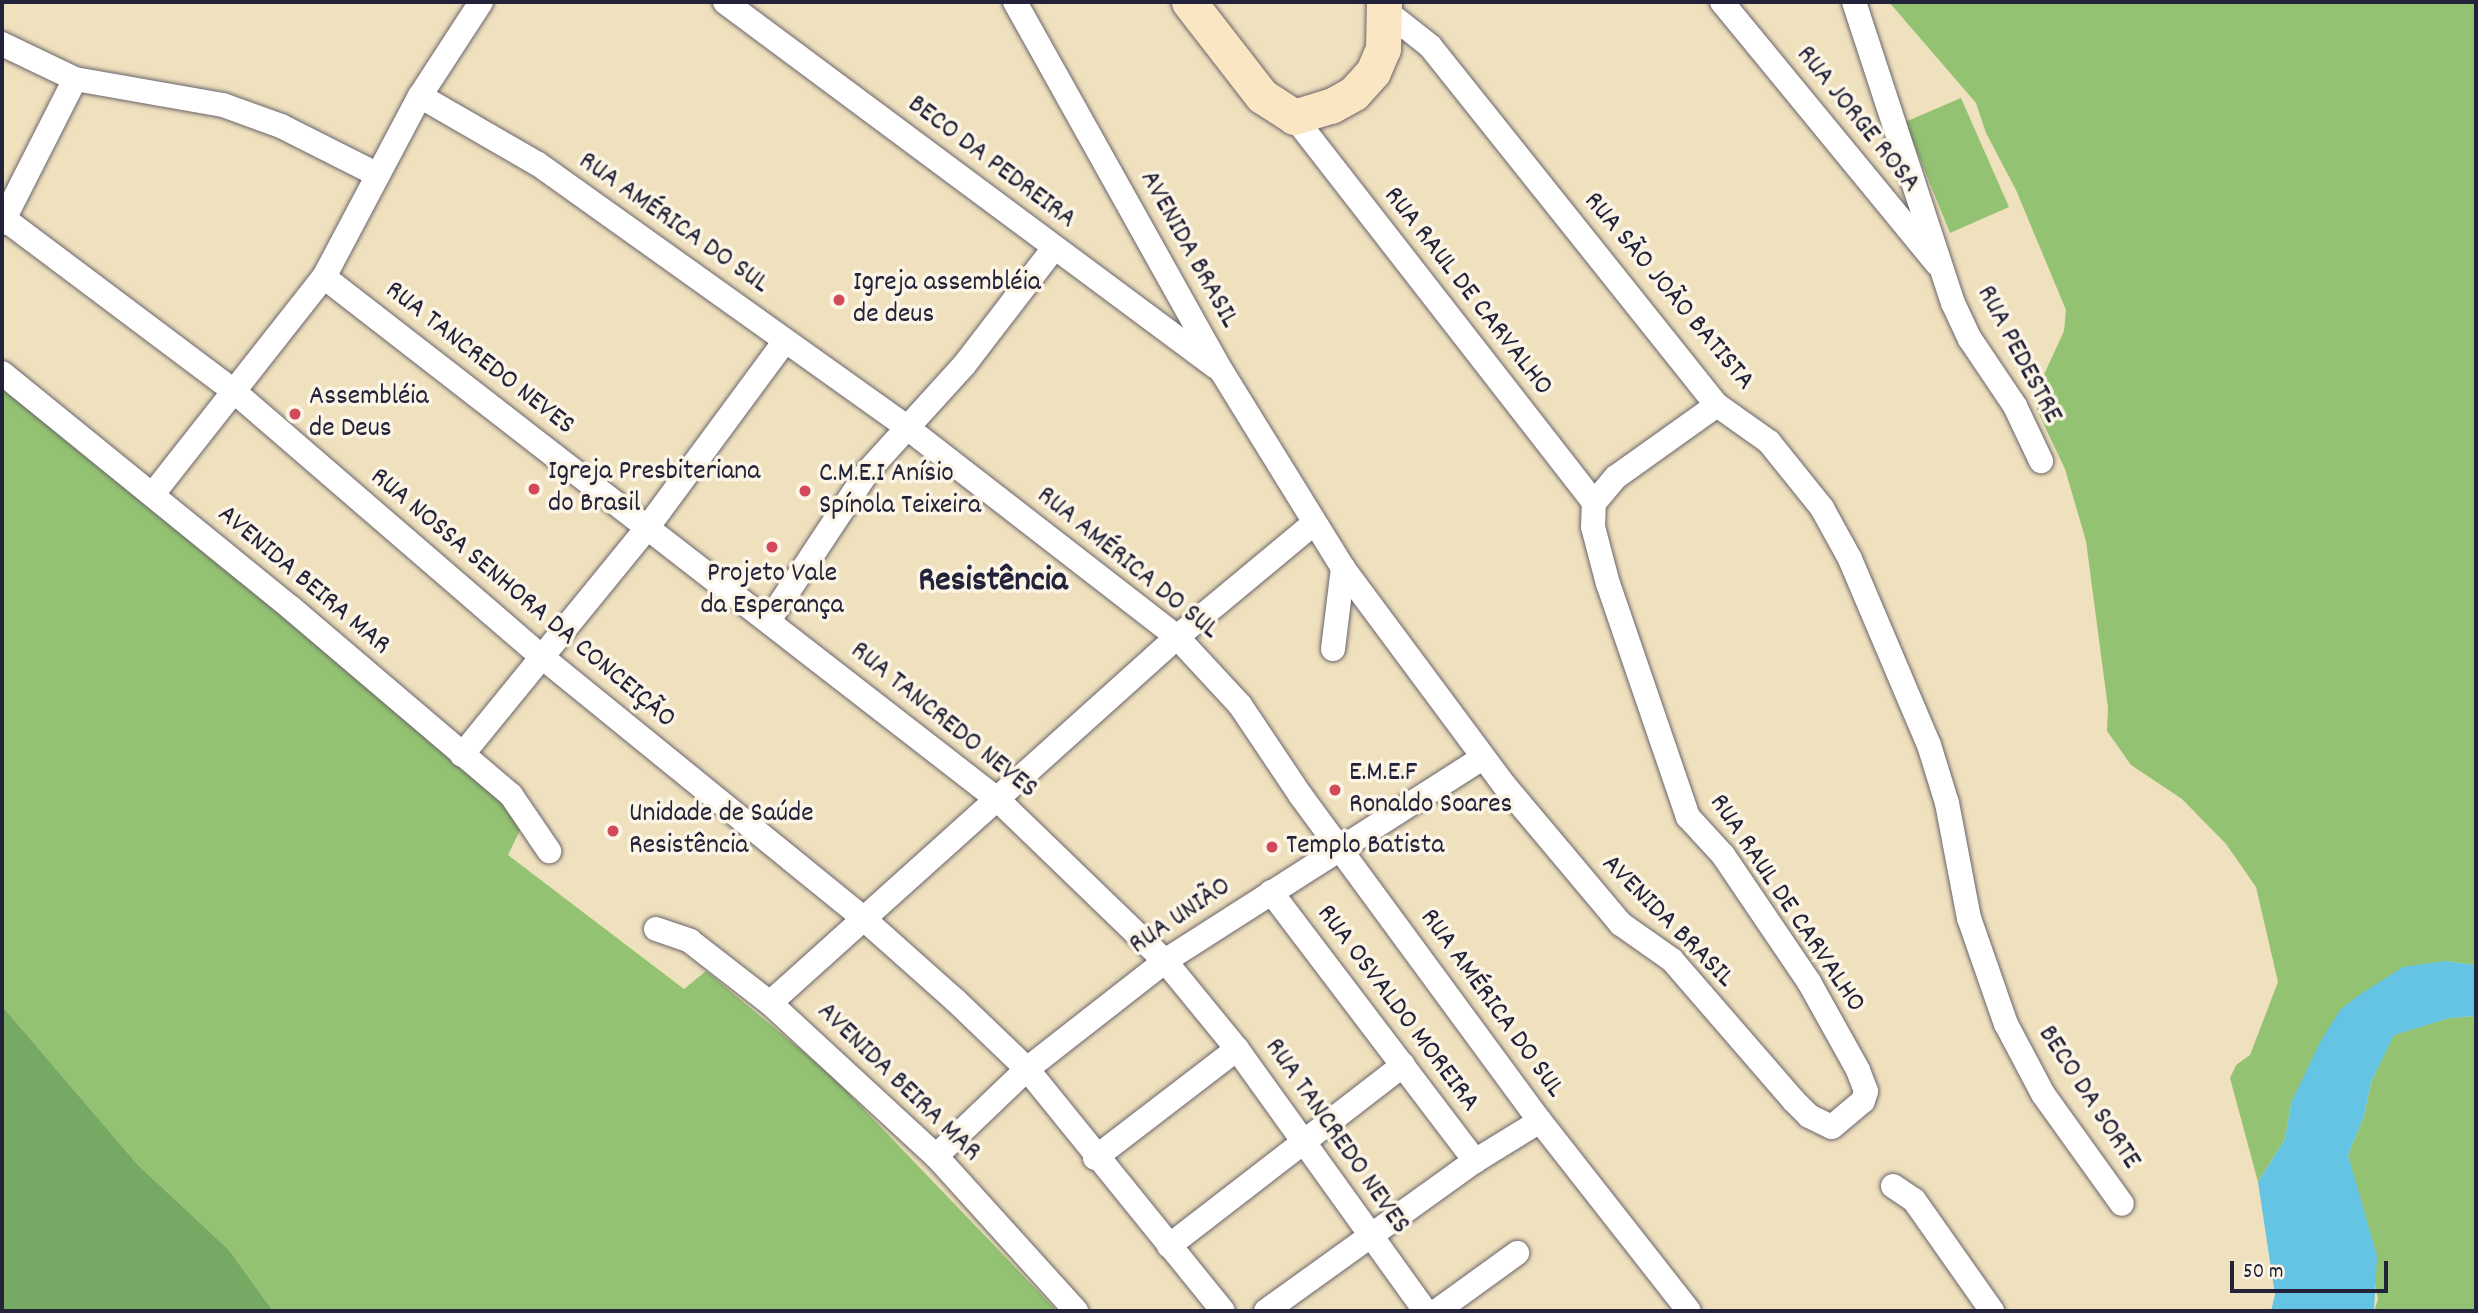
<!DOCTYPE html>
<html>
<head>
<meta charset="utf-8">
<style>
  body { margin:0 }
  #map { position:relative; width:2478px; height:1313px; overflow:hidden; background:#efe0be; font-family:Dekko,sans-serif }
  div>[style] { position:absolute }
  .green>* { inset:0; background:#93c372 }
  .forest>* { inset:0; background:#76a964 }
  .water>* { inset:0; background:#65c4e3 }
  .roads { filter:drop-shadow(0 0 2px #6a6469) drop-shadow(0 0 2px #6a6469) }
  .street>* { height:24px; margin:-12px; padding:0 12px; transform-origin:12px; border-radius:12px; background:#fff }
  .secondary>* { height:35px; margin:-17.5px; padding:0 17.5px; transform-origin:17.5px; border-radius:17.5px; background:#fbe6c4 }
  .dots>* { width:19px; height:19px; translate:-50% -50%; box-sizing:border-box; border:4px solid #fcf5e5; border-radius:50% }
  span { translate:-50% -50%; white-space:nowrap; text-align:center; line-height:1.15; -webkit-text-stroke:7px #fcf5e5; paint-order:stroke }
  .street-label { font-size:28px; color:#22223b }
  .poi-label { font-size:28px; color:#22223b }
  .left { translate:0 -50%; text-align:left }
  .district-label { font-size:35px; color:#22223b; font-weight:700 }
  .frame { position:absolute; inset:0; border:4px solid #22223b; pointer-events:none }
  .scale { position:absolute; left:2230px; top:1261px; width:158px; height:32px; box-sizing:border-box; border:4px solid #22223b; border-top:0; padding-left:9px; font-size:21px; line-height:24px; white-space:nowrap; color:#22223b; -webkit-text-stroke:5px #fcf5e5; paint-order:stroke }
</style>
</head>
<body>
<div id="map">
  <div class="green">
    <div style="clip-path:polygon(1889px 2px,2476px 2px,2476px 965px,2445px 961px,2302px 1083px,2291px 1103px,2285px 1139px,2258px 1182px,2230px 1078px,2236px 1065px,2250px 1055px,2278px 982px,2256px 887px,2226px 844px,2182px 799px,2131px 765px,2107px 731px,2108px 708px,2086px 541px,2065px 469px,2037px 410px,2041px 381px,2064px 331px,2066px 310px,2016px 190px,1986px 133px,1976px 103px)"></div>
    <div style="clip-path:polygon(1961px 98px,2009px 207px,1950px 233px,1905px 122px)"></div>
    <div style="clip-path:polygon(2px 384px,78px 436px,525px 820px,508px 855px,684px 989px,706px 971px,831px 1075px,1057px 1311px,273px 1311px,229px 1250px,138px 1165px,2px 1006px)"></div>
    <div style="clip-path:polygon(2476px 1016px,2476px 1311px,2374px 1311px,2378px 1299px,2348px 1155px,2364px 1116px,2371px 1082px,2394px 1034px,2450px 1018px)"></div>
  </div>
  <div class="forest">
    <div style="clip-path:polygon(2px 1006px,138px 1165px,229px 1250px,273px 1311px,2px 1311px)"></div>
  </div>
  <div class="water">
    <div style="clip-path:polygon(2445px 961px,2476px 965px,2476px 1016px,2450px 1018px,2394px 1035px,2371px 1082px,2364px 1116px,2348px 1155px,2377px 1256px,2374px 1311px,2271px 1311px,2275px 1295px,2258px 1182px,2285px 1139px,2291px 1103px,2320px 1042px,2340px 1010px,2359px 995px,2403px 967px)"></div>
  </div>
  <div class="roads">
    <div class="street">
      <div style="left:725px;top:2px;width:612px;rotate:36.63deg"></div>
      <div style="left:1015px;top:2px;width:424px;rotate:60.8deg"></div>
      <div style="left:1222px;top:372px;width:230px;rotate:58.3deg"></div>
      <div style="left:1343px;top:568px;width:272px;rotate:53.4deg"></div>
      <div style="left:1505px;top:786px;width:180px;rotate:50deg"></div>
      <div style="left:1621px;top:924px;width:62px;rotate:35.2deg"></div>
      <div style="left:1672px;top:960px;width:186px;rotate:49.1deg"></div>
      <div style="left:1794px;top:1101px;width:21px;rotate:45deg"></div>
      <div style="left:1809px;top:1116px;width:25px;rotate:26deg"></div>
      <div style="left:1832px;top:1127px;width:40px;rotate:-40deg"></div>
      <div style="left:1863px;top:1101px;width:10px;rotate:-73deg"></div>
      <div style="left:1866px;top:1091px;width:22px;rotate:-111deg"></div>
      <div style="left:1858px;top:1070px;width:101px;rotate:-119.1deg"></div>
      <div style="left:1809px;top:982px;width:153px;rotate:-124.1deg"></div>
      <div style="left:1723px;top:855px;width:52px;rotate:-132.6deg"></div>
      <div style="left:1688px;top:817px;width:246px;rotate:-108.9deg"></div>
      <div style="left:1608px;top:584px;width:59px;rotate:-104.7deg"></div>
      <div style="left:1593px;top:527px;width:24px;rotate:-88deg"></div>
      <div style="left:1722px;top:2px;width:339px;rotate:50.6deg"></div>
      <div style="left:1854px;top:2px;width:317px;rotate:71.8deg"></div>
      <div style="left:1953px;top:303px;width:40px;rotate:65deg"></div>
      <div style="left:1970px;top:339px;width:81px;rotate:56.1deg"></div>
      <div style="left:2015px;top:406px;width:61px;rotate:64.7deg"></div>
      <div style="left:1387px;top:12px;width:55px;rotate:38.3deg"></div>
      <div style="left:1430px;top:46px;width:460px;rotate:51.4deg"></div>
      <div style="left:1717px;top:405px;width:64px;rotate:35.4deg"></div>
      <div style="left:1769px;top:442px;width:85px;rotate:51.2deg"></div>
      <div style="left:1822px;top:508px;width:58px;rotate:61.2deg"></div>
      <div style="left:1850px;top:559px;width:202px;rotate:67deg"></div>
      <div style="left:1929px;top:745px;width:61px;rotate:72.8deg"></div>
      <div style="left:1947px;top:803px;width:117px;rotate:79.2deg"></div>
      <div style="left:1969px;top:918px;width:112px;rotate:70.8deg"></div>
      <div style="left:2006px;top:1024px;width:79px;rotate:62.1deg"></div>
      <div style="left:2043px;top:1094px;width:135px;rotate:54.3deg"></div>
      <div style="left:2px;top:44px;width:81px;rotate:25.6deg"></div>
      <div style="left:75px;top:79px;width:150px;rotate:10deg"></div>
      <div style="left:223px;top:105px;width:62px;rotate:19.9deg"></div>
      <div style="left:281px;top:126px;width:106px;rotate:26.8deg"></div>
      <div style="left:420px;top:96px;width:136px;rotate:30deg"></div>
      <div style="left:538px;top:164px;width:456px;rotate:35.5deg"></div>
      <div style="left:909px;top:429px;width:339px;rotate:37.8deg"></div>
      <div style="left:1177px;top:637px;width:93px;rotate:47.2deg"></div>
      <div style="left:1240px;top:705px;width:110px;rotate:56.2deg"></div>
      <div style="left:1301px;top:796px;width:403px;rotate:53.7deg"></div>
      <div style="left:1540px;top:1121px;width:241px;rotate:51.9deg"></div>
      <div style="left:1294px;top:117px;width:489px;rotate:52.1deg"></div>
      <div style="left:6px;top:220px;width:288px;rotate:36.9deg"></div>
      <div style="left:236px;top:393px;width:404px;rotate:40.8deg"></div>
      <div style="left:542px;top:657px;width:415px;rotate:39.1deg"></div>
      <div style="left:864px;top:919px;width:122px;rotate:41.7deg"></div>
      <div style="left:955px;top:1000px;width:100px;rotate:43.8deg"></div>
      <div style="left:1027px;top:1069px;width:311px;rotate:51deg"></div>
      <div style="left:2px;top:223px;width:161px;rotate:-63.1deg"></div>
      <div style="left:324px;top:277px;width:852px;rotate:37.8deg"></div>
      <div style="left:997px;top:799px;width:233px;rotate:44deg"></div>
      <div style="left:1165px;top:961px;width:114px;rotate:50.7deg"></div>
      <div style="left:1237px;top:1049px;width:322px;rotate:54.3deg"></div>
      <div style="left:2px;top:373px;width:371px;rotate:39.1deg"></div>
      <div style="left:290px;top:607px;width:290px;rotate:40.4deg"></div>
      <div style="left:511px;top:795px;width:68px;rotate:55.8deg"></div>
      <div style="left:153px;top:494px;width:276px;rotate:-51.8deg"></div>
      <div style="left:324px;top:277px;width:205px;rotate:-62.1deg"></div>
      <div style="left:420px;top:96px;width:112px;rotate:-57deg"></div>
      <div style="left:1594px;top:503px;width:34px;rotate:-50deg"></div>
      <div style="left:1616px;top:477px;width:124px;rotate:-35.5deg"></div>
      <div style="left:770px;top:619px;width:178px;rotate:-56.5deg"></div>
      <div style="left:868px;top:471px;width:144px;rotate:-47.8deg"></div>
      <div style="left:965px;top:364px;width:146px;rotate:-52.5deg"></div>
      <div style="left:1333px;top:649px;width:82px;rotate:-83deg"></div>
      <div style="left:462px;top:755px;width:293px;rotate:-50.8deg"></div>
      <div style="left:647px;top:528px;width:232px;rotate:-53.6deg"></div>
      <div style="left:1271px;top:892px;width:338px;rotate:52.8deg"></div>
      <div style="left:656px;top:929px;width:36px;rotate:19deg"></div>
      <div style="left:690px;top:941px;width:101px;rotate:37.8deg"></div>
      <div style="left:770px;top:1003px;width:226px;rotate:42.7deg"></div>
      <div style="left:936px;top:1156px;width:209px;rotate:47.9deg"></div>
      <div style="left:770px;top:1003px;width:547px;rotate:-41.96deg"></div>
      <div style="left:1177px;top:637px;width:177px;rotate:-39.7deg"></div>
      <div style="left:936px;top:1156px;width:126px;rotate:-43.7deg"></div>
      <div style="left:1027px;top:1069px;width:175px;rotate:-38deg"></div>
      <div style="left:1165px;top:961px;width:377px;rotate:-32.6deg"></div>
      <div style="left:1095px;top:1158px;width:179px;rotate:-37.5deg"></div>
      <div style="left:1893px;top:1186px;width:25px;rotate:34deg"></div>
      <div style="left:1914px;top:1200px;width:136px;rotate:54.9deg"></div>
      <div style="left:1169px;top:1246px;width:296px;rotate:-37.7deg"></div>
      <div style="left:1266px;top:1311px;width:257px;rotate:-35.7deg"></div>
      <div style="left:1475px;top:1161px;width:76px;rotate:-31.6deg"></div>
      <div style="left:1437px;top:1311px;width:99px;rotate:-35.9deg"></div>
    </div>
    <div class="secondary">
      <div style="left:1189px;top:2px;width:119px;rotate:52.2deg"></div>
      <div style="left:1262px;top:96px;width:38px;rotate:33deg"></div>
      <div style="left:1294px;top:117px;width:39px;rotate:-17deg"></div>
      <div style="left:1331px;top:106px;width:26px;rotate:-29deg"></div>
      <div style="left:1354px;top:93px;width:28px;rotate:-48deg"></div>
      <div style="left:1373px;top:72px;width:25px;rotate:-67deg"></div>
      <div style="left:1383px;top:49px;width:47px;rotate:-88.8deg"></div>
    </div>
  </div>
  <div class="dots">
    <div style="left:839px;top:300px;background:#d1495b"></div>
    <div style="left:295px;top:414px;background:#d1495b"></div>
    <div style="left:534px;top:489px;background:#d1495b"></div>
    <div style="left:805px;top:491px;background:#d1495b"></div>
    <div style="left:772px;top:547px;background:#d1495b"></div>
    <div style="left:1335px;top:790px;background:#d1495b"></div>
    <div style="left:613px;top:831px;background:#d1495b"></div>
    <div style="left:1272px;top:847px;background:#d1495b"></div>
  </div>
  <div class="street-label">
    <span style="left:1857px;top:120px;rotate:51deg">RUA JORGE ROSA</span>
    <span style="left:991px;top:163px;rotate:37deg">BECO DA PEDREIRA</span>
    <span style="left:673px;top:224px;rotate:35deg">RUA AMÉRICA DO SUL</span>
    <span style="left:1188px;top:250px;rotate:61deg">AVENIDA BRASIL</span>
    <span style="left:1467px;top:292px;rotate:52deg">RUA RAUL DE CARVALHO</span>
    <span style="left:1668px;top:292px;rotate:50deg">RUA SÃO JOÃO BATISTA</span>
    <span style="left:2018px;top:355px;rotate:62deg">RUA PEDESTRE</span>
    <span style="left:479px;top:359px;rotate:38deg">RUA TANCREDO NEVES</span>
    <span style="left:1127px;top:564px;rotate:39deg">RUA AMÉRICA DO SUL</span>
    <span style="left:303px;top:581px;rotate:40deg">AVENIDA BEIRA MAR</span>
    <span style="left:522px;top:599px;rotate:40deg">RUA NOSSA SENHORA DA CONCEIÇÃO</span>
    <span style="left:943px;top:721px;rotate:39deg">RUA TANCREDO NEVES</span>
    <span style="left:1786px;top:904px;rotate:56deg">RUA RAUL DE CARVALHO</span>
    <span style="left:1181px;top:917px;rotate:-34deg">RUA UNIÃO</span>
    <span style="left:1667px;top:922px;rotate:45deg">AVENIDA BRASIL</span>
    <span style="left:1491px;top:1004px;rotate:54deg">RUA AMÉRICA DO SUL</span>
    <span style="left:1397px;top:1009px;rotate:53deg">RUA OSVALDO MOREIRA</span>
    <span style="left:898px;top:1083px;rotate:44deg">AVENIDA BEIRA MAR</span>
    <span style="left:2088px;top:1098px;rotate:57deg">BECO DA SORTE</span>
    <span style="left:1336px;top:1137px;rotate:55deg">RUA TANCREDO NEVES</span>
  </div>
  <div class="poi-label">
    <span class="left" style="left:853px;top:300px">Igreja assembléia<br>de deus</span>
    <span class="left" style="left:309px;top:414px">Assembléia<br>de Deus</span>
    <span class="left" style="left:548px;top:489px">Igreja Presbiteriana<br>do Brasil</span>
    <span class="left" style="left:819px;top:491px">C.M.E.I Anísio<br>Spínola Teixeira</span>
    <span style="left:772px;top:591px">Projeto Vale<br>da Esperança</span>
    <span class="left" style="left:1349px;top:790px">E.M.E.F<br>Ronaldo Soares</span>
    <span class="left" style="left:629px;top:831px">Unidade de Saúde<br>Resistência</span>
    <span class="left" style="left:1286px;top:847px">Templo Batista</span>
  </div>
  <div class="district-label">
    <span style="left:993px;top:582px">Resistência</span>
  </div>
  <div class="frame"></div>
  <div class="scale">50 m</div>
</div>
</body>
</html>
